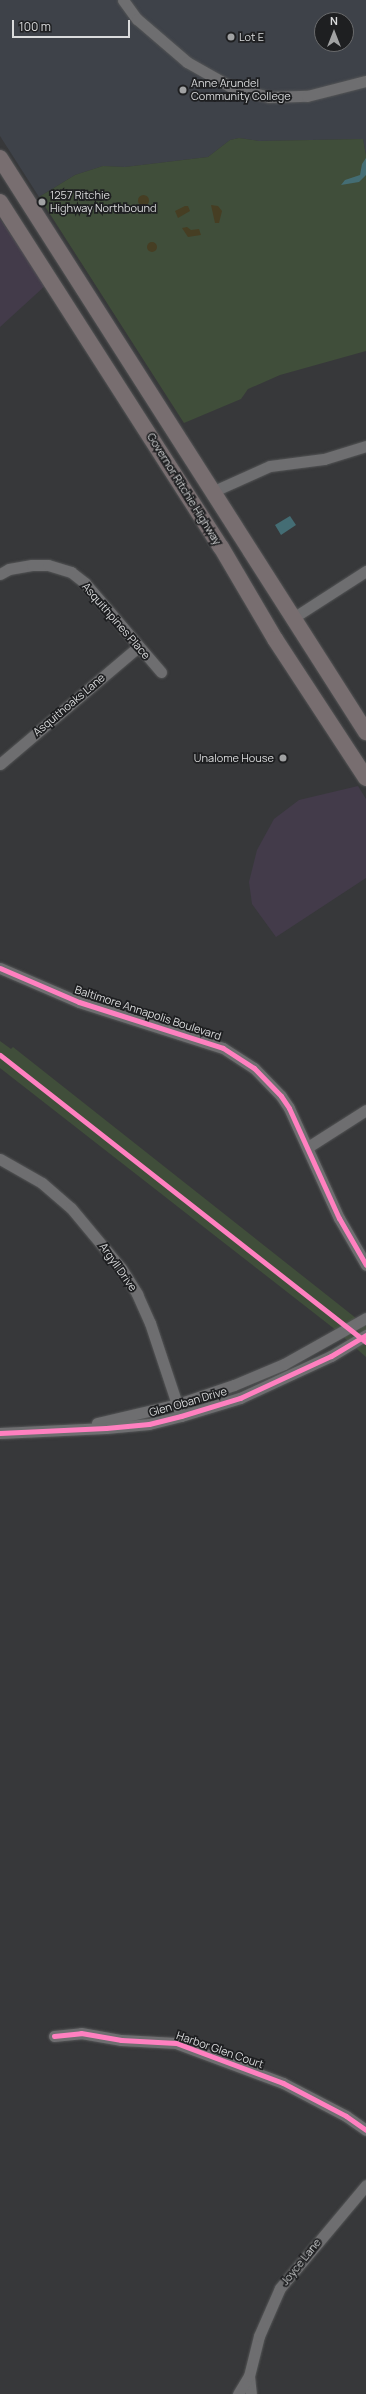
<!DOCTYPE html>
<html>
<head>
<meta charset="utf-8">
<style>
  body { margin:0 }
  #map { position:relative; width:366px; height:2394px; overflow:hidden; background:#37383a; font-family:Manrope,sans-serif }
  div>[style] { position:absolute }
  .commercial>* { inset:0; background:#433b4a }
  .built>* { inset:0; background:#3e4249 }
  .green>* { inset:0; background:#404e3a }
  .sand>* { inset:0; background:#463e23 }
  .round { border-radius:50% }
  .water>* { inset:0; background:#446d74 }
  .roads { filter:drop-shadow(0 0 1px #545556) drop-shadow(0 0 1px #545556) }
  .minor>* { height:11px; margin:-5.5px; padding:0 5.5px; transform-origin:5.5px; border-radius:5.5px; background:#6e6e70 }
  .highway>* { height:16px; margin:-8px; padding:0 8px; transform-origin:8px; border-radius:8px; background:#786e70 }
  .cycleway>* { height:5px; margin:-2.5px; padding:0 2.5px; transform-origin:2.5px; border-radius:2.5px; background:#ff80c0 }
  .dots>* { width:11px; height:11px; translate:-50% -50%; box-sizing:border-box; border:2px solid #1e1f21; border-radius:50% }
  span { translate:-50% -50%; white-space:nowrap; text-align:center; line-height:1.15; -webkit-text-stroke:3.5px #1e1f21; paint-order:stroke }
  .poi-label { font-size:11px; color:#dadbdc }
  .left { translate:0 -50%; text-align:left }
  .right { translate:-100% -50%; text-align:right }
  .street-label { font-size:11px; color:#dadbdc }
  .north { position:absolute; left:314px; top:12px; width:40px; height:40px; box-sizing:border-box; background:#1e1f21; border:1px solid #696a6c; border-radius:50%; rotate:0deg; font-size:11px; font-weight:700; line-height:16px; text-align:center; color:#dadbdc }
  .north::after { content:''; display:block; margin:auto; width:14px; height:18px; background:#a1a2a3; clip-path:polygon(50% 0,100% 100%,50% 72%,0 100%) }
  .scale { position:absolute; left:12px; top:20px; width:118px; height:18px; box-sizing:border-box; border:2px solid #dadbdc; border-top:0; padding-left:5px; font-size:12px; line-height:14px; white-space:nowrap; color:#dadbdc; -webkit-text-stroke:3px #1e1f21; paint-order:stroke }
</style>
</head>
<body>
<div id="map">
  <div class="commercial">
    <div style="clip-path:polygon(0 219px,46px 285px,0 327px)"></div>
    <div style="clip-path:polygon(358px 786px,366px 799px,366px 878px,276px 937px,252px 904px,249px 882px,257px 850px,274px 819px,299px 800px)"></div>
  </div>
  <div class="built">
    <div style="clip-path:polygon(evenodd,0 0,366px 0,366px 155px,363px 139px,259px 141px,239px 138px,230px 140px,208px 157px,125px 167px,103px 166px,75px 175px,39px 197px,0 136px,0 0,322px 20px,346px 20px,346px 44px,322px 44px,322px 20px)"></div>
  </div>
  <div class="green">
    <div style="clip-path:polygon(239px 138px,259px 141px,363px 139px,366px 155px,366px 351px,280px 375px,248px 389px,241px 399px,184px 423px,39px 197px,75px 175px,103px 166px,125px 167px,208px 157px,230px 140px)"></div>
    <div style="clip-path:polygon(0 1041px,11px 1049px,13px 1047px,366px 1326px,366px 1357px,332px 1327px,0 1068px)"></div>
  </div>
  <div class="sand">
    <div class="round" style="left:137.5px;top:194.5px;width:11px;height:11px"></div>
    <div style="clip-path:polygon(211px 205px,218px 206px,222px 211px,219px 223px,215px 223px)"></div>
    <div style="clip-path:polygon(185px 206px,188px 206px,190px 211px,178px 218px,175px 211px)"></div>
    <div style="clip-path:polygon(187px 227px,191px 230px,199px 229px,201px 235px,188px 237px,182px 228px)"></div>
    <div class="round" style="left:147px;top:242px;width:10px;height:10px"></div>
  </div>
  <div class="water">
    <div style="clip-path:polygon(366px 158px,366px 175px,359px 182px,341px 185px,345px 180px,360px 175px,362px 164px)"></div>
    <div style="clip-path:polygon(290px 516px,296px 525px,281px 535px,275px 525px)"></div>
  </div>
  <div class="roads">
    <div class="minor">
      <div style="left:123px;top:0;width:24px;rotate:54deg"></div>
      <div style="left:137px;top:19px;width:66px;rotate:40.7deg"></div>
      <div style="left:187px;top:62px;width:53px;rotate:29.5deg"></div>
      <div style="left:233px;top:88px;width:37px;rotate:14deg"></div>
      <div style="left:269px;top:97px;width:38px;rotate:-2deg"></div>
      <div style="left:307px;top:96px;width:61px;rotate:-14.3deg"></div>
      <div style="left:214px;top:491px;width:61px;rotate:-24.1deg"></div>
      <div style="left:270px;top:466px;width:54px;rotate:-7.4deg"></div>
      <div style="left:324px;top:459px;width:44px;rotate:-17.2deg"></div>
      <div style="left:0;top:574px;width:10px;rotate:-29deg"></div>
      <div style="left:9px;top:569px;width:23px;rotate:-10deg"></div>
      <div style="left:32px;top:565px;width:16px"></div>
      <div style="left:48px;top:565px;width:24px;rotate:17deg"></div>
      <div style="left:71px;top:572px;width:18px;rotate:38deg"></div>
      <div style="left:85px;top:583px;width:117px;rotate:49.5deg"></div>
      <div style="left:293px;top:618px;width:87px;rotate:-32.8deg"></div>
      <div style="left:0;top:764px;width:181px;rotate:-40.3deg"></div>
      <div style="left:0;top:968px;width:86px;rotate:23.3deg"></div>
      <div style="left:79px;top:1002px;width:151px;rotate:17.7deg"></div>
      <div style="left:223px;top:1048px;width:37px;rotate:33deg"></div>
      <div style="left:254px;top:1068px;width:39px;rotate:46deg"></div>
      <div style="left:281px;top:1096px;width:14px;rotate:56deg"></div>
      <div style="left:289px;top:1108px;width:121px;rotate:65.6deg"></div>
      <div style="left:339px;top:1218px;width:54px;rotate:60.1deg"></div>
      <div style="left:308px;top:1147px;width:69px;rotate:-32.5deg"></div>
      <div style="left:0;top:1159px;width:48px;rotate:29.7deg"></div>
      <div style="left:42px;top:1183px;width:38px;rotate:41deg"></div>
      <div style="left:71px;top:1208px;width:78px;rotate:50.2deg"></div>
      <div style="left:121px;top:1268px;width:31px;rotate:58deg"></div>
      <div style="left:137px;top:1294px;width:32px;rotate:66deg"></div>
      <div style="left:150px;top:1323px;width:98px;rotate:71.6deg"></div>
      <div style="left:97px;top:1423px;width:83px;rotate:-13.2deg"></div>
      <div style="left:178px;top:1404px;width:59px;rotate:-18.7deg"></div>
      <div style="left:234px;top:1385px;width:54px;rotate:-22.8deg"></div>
      <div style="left:284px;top:1364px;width:94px;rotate:-29.3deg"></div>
      <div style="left:0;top:1433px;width:106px;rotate:-2.7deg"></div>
      <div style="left:106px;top:1428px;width:43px;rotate:-5.3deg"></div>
      <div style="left:149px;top:1424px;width:33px;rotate:-14deg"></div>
      <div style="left:181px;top:1416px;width:62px;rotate:-17deg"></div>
      <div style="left:240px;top:1398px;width:100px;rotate:-24.8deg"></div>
      <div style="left:331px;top:1356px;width:41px;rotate:-31deg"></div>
      <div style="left:54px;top:2036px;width:27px;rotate:-6deg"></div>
      <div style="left:81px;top:2033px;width:41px;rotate:9.9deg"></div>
      <div style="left:121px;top:2040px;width:55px;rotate:3.1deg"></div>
      <div style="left:176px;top:2043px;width:114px;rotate:20.5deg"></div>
      <div style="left:283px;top:2083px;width:71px;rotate:27.6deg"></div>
      <div style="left:346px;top:2116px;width:24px;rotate:35deg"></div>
      <div style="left:249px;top:2376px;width:18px;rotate:84deg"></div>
      <div style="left:238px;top:2394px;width:21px;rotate:-59deg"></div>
      <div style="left:249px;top:2376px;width:41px;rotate:-76deg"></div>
      <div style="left:259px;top:2336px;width:52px;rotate:-66.4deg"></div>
      <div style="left:280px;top:2288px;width:134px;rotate:-50.1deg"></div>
    </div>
    <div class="highway">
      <div style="left:0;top:158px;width:681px;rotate:57.48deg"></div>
      <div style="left:0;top:202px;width:410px;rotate:57.4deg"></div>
      <div style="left:221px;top:547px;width:107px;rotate:59.6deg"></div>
      <div style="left:275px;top:639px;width:166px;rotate:56.8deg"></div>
    </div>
  </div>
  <div class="cycleway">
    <div style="left:0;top:968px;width:86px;rotate:23.3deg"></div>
    <div style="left:79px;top:1002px;width:151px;rotate:17.7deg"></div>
    <div style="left:223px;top:1048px;width:37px;rotate:33deg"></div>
    <div style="left:254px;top:1068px;width:39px;rotate:46deg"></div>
    <div style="left:281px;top:1096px;width:14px;rotate:56deg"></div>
    <div style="left:289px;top:1108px;width:121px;rotate:65.6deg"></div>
    <div style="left:339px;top:1218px;width:54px;rotate:60.1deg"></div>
    <div style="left:0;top:1055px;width:465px;rotate:38.1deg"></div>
    <div style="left:0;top:1433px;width:106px;rotate:-2.7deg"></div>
    <div style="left:106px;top:1428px;width:43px;rotate:-5.3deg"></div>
    <div style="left:149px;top:1424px;width:33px;rotate:-14deg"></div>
    <div style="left:181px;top:1416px;width:62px;rotate:-17deg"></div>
    <div style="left:240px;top:1398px;width:100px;rotate:-24.8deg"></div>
    <div style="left:331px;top:1356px;width:41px;rotate:-31deg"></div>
    <div style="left:54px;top:2036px;width:27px;rotate:-6deg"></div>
    <div style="left:81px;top:2033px;width:41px;rotate:9.9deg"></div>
    <div style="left:121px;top:2040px;width:55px;rotate:3.1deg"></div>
    <div style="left:176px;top:2043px;width:114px;rotate:20.5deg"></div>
    <div style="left:283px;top:2083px;width:71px;rotate:27.6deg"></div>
    <div style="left:346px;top:2116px;width:24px;rotate:35deg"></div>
  </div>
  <div class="dots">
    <div style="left:231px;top:37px;background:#a1a2a3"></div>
    <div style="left:183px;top:90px;background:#a1a2a3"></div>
    <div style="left:42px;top:202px;background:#a1a2a3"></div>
    <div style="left:283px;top:758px;background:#a1a2a3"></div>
  </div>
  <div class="poi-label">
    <span class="left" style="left:239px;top:37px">Lot E</span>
    <span class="left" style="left:191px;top:90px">Anne Arundel<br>Community College</span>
    <span class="left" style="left:50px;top:202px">1257 Ritchie<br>Highway Northbound</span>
    <span class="right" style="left:274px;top:758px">Unalome House</span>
  </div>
  <div class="street-label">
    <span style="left:184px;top:489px;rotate:58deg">Governor Ritchie Highway</span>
    <span style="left:116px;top:621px;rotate:49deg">Asquithpines Place</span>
    <span style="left:69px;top:705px;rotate:-40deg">Asquithoaks Lane</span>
    <span style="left:148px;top:1013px;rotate:18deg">Baltimore Annapolis Boulevard</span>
    <span style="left:118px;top:1267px;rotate:55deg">Argyll Drive</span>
    <span style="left:188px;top:1402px;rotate:-16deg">Glen Oban Drive</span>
    <span style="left:220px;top:2050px;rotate:19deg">Harbor Glen Court</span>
    <span style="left:301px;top:2262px;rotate:-51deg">Joyce Lane</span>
  </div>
  <div class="north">N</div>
  <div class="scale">100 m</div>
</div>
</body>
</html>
